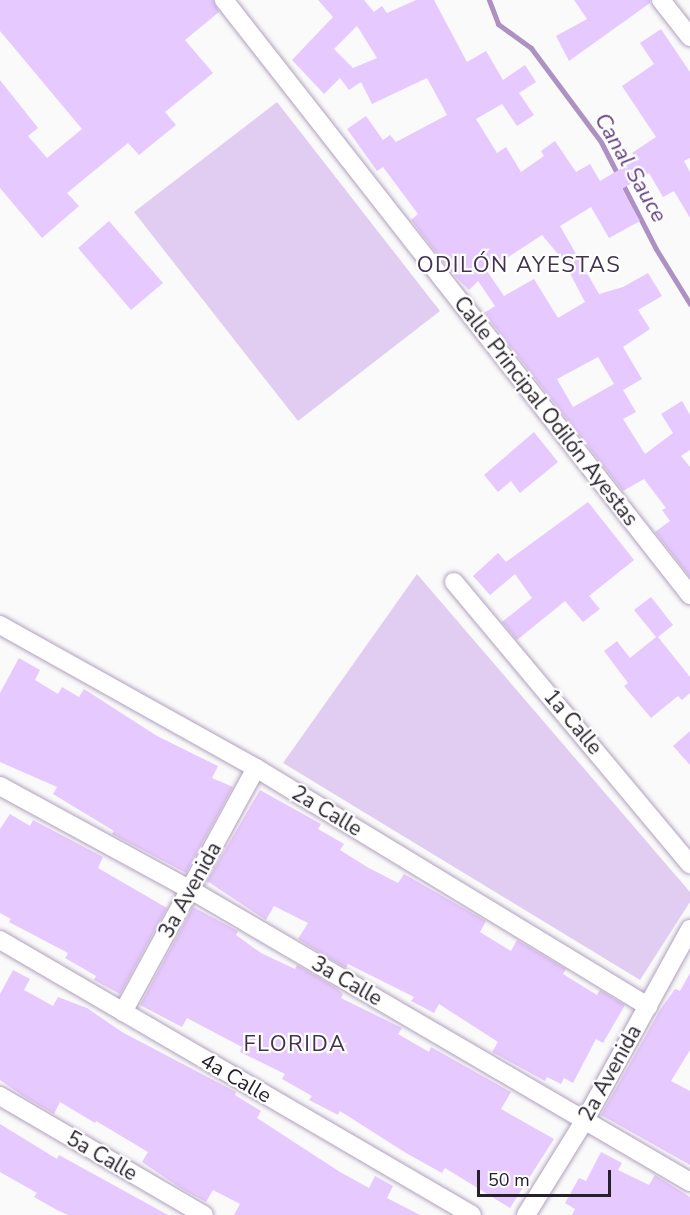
<!DOCTYPE html>
<html>
<head>
<meta charset="utf-8">
<style>
  body { margin:0 }
  #map { position:relative; width:690px; height:1215px; overflow:hidden; background:#fafafa; font-family:"Nunito Sans",sans-serif }
  div>[style] { position:absolute }
  .green>* { inset:0; background:#e1cdf1 }
  .stream>* { height:5px; margin:-2.5px; padding:0 2.5px; transform-origin:2.5px; border-radius:2.5px; background:#ad91c2 }
  .building>* { inset:0; background:#e6c9fe }
  .roads { filter:drop-shadow(0 0 2px #b1a0be) drop-shadow(0 0 2px #b1a0be) }
  .minor>* { height:18px; margin:-9px; padding:0 9px; transform-origin:9px; border-radius:9px; background:#fff }
  span { translate:-50% -50%; white-space:nowrap; text-align:center; line-height:1.15; -webkit-text-stroke:4.5px #fff; paint-order:stroke }
  .street-label { font-size:21px; color:#26202b }
  .water-label { font-size:22px; color:#633e7d; font-style:italic }
  .neighbourhood-label { font-size:22px; color:#41334c; letter-spacing:1.5px }
  .scale { position:absolute; left:477px; top:1170px; width:134px; height:27px; box-sizing:border-box; border:3px solid #26202b; border-top:0; padding-left:8px; font-size:18px; line-height:21px; white-space:nowrap; color:#26202b; -webkit-text-stroke:4px #fff; paint-order:stroke }
</style>
</head>
<body>
<div id="map">
  <div class="green">
    <div style="clip-path:polygon(277px 102px,440px 311px,298px 421px,134px 212px)"></div>
    <div style="clip-path:polygon(417px 574px,690px 892px,690px 902px,640px 980px,283px 763px)"></div>
  </div>
  <div class="stream">
    <div style="left:489px;top:0;width:26px;rotate:69deg"></div>
    <div style="left:498px;top:24px;width:41px;rotate:36deg"></div>
    <div style="left:531px;top:48px;width:117px;rotate:53.3deg"></div>
    <div style="left:601px;top:142px;width:120px;rotate:62.8deg"></div>
    <div style="left:656px;top:249px;width:65px;rotate:58.3deg"></div>
  </div>
  <div class="building">
    <div style="clip-path:polygon(0 0,213px 0,219px 12px,185px 40px,213px 73px,165px 112px,176px 125px,139px 155px,128px 143px,67px 193px,79px 206px,42px 238px,0 188px,0 80px,38px 128px,28px 136px,47px 158px,82px 129px,0 31px)"></div>
    <div style="clip-path:polygon(evenodd,318px 0,364px 0,374px 12px,382px 6px,387px 13px,416px 0,434px 0,467px 62px,486px 51px,503px 80px,525px 65px,536px 82px,519px 93px,534px 115px,517px 126px,502px 104px,476px 119px,497px 153px,506px 147px,521px 172px,544px 156px,541px 151px,555px 141px,576px 172px,590px 164px,600px 181px,637px 159px,632px 153px,656px 137px,622px 86px,654px 64px,640px 43px,661px 29px,690px 72px,690px 158px,684px 161px,690px 172px,690px 218px,674px 191px,663px 197px,649px 173px,622px 189px,640px 221px,609px 238px,591px 207px,560px 226px,599px 294px,623px 287px,648px 273px,662px 296px,638px 310px,650px 329px,623px 347px,642px 379px,623px 390px,636px 412px,623px 419px,645px 454px,673px 433px,661px 414px,682px 401px,690px 415px,690px 450px,681px 456px,690px 467px,690px 577px,655px 532px,670px 521px,662px 510px,666px 508px,644px 479px,623px 491px,484px 313px,495px 306px,478px 281px,469px 290px,452px 273px,411px 220px,418px 214px,383px 167px,377px 171px,347px 129px,366px 116px,383px 140px,390px 135px,396px 142px,447px 115px,427px 78px,372px 104px,361px 82px,349px 90px,340px 78px,324px 94px,292px 60px,333px 17px,318px 0,357px 26px,377px 58px,353px 68px,334px 49px,357px 26px,318px 0,542px 235px,563px 260px,585px 302px,558px 318px,534px 279px,504px 296px,487px 271px,542px 235px,318px 0,598px 357px,614px 384px,573px 407px,557px 379px,598px 357px)"></div>
    <div style="clip-path:polygon(574px 0,650px 0,650px 3px,569px 61px,556px 36px,587px 19px)"></div>
    <div style="clip-path:polygon(109px 221px,163px 283px,131px 310px,78px 248px)"></div>
    <div style="clip-path:polygon(534px 432px,558px 462px,520px 493px,511px 481px,498px 492px,484px 475px)"></div>
    <div style="clip-path:polygon(588px 502px,634px 560px,589px 596px,600px 609px,583px 622px,565px 601px,517px 640px,502px 622px,532px 598px,515px 574px,490px 595px,473px 576px,498px 553px,506px 562px)"></div>
    <div style="clip-path:polygon(651px 597px,673px 625px,658px 637px,690px 677px,690px 693px,682px 700px,678px 696px,651px 718px,624px 686px,628px 683px,604px 651px,617px 641px,630px 658px,656px 637px,634px 610px)"></div>
    <div style="clip-path:polygon(19px 658px,40px 670px,35px 680px,58px 694px,62px 687px,79px 697px,84px 689px,157px 736px,218px 766px,212px 778px,233px 787px,186px 873px,112px 834px,114px 831px,53px 794px,57px 787px,0 762px,0 693px)"></div>
    <div style="clip-path:polygon(690px 731px,690px 765px,673px 746px)"></div>
    <div style="clip-path:polygon(260px 790px,321px 824px,318px 829px,344px 844px,340px 850px,367px 867px,398px 883px,404px 874px,486px 921px,480px 932px,511px 951px,517px 940px,566px 969px,563px 974px,597px 995px,600px 990px,625px 1005px,603px 1043px,596px 1039px,573px 1083px,564px 1078px,561px 1084px,547px 1077px,545px 1081px,492px 1052px,498px 1042px,439px 1004px,434px 1013px,411px 1001px,414px 997px,348px 964px,346px 968px,298px 939px,308px 923px,274px 906px,266px 920px,207px 881px)"></div>
    <div style="clip-path:polygon(10px 814px,30px 826px,33px 820px,103px 857px,98px 868px,167px 908px,120px 994px,94px 980px,96px 976px,65px 958px,68px 953px,9px 922px,11px 919px,0 913px,0 829px)"></div>
    <div style="clip-path:polygon(193px 907px,238px 931px,236px 935px,261px 953px,295px 969px,297px 965px,335px 987px,343px 994px,341px 998px,402px 1028px,398px 1034px,429px 1052px,431px 1047px,511px 1092px,501px 1109px,554px 1139px,510px 1208px,445px 1168px,442px 1173px,406px 1153px,340px 1111px,338px 1115px,309px 1100px,312px 1096px,282px 1079px,285px 1074px,240px 1052px,242px 1047px,187px 1018px,182px 1027px,140px 1005px)"></div>
    <div style="clip-path:polygon(13px 970px,30px 979px,24px 990px,53px 1006px,58px 997px,87px 1008px,122px 1032px,236px 1092px,235px 1095px,261px 1111px,257px 1118px,340px 1172px,369px 1188px,375px 1176px,393px 1186px,387px 1198px,420px 1215px,234px 1215px,240px 1204px,213px 1190px,206px 1202px,182px 1189px,142px 1162px,148px 1152px,96px 1121px,95px 1123px,60px 1102px,54px 1114px,23px 1096px,0 1080px,0 994px)"></div>
    <div style="clip-path:polygon(690px 973px,690px 1050px,671px 1081px,690px 1091px,690px 1165px,601px 1115px,660px 1010px,675px 989px,680px 991px)"></div>
    <div style="clip-path:polygon(0 1124px,57px 1159px,59px 1155px,168px 1215px,68px 1215px,57px 1210px,34px 1197px,37px 1193px,0 1172px)"></div>
    <div style="clip-path:polygon(601px 1152px,622px 1163px,618px 1170px,649px 1185px,655px 1175px,690px 1197px,690px 1215px,572px 1215px,575px 1209px,565px 1203px,579px 1178px,586px 1181px)"></div>
  </div>
  <div class="roads">
    <div class="minor">
      <div style="left:224px;top:0;width:756px;rotate:51.93deg"></div>
      <div style="left:661px;top:0;width:47px;rotate:51.9deg"></div>
      <div style="left:454px;top:582px;width:368px;rotate:50.1deg"></div>
      <div style="left:0;top:625px;width:293px;rotate:29.2deg"></div>
      <div style="left:256px;top:768px;width:459px;rotate:31.3deg"></div>
      <div style="left:0;top:786px;width:217px;rotate:28.6deg"></div>
      <div style="left:191px;top:890px;width:578px;rotate:30.33deg"></div>
      <div style="left:0;top:940px;width:546px;rotate:30.23deg"></div>
      <div style="left:123px;top:1012px;width:278px;rotate:-61.4deg"></div>
      <div style="left:0;top:1096px;width:236px;rotate:30.3deg"></div>
      <div style="left:526px;top:1215px;width:112px;rotate:-58.2deg"></div>
      <div style="left:585px;top:1120px;width:218px;rotate:-61.2deg"></div>
    </div>
  </div>
  <div class="street-label">
    <span style="left:546px;top:411px;rotate:52deg">Calle Principal Odilón Ayestas</span>
    <span style="left:573px;top:722px;rotate:50deg">1a Calle</span>
    <span style="left:327px;top:811px;rotate:31deg">2a Calle</span>
    <span style="left:190px;top:890px;rotate:-61deg">3a Avenida</span>
    <span style="left:347px;top:981px;rotate:30deg">3a Calle</span>
    <span style="left:610px;top:1073px;rotate:-61deg">2a Avenida</span>
    <span style="left:236px;top:1078px;rotate:30deg">4a Calle</span>
    <span style="left:102px;top:1156px;rotate:30deg">5a Calle</span>
  </div>
  <div class="water-label">
    <span style="left:630px;top:168px;rotate:60deg">Canal Sauce</span>
  </div>
  <div class="neighbourhood-label">
    <span style="left:519px;top:266px">ODILÓN AYESTAS</span>
    <span style="left:295px;top:1045px">FLORIDA</span>
  </div>
  <div class="scale">50 m</div>
</div>
</body>
</html>
